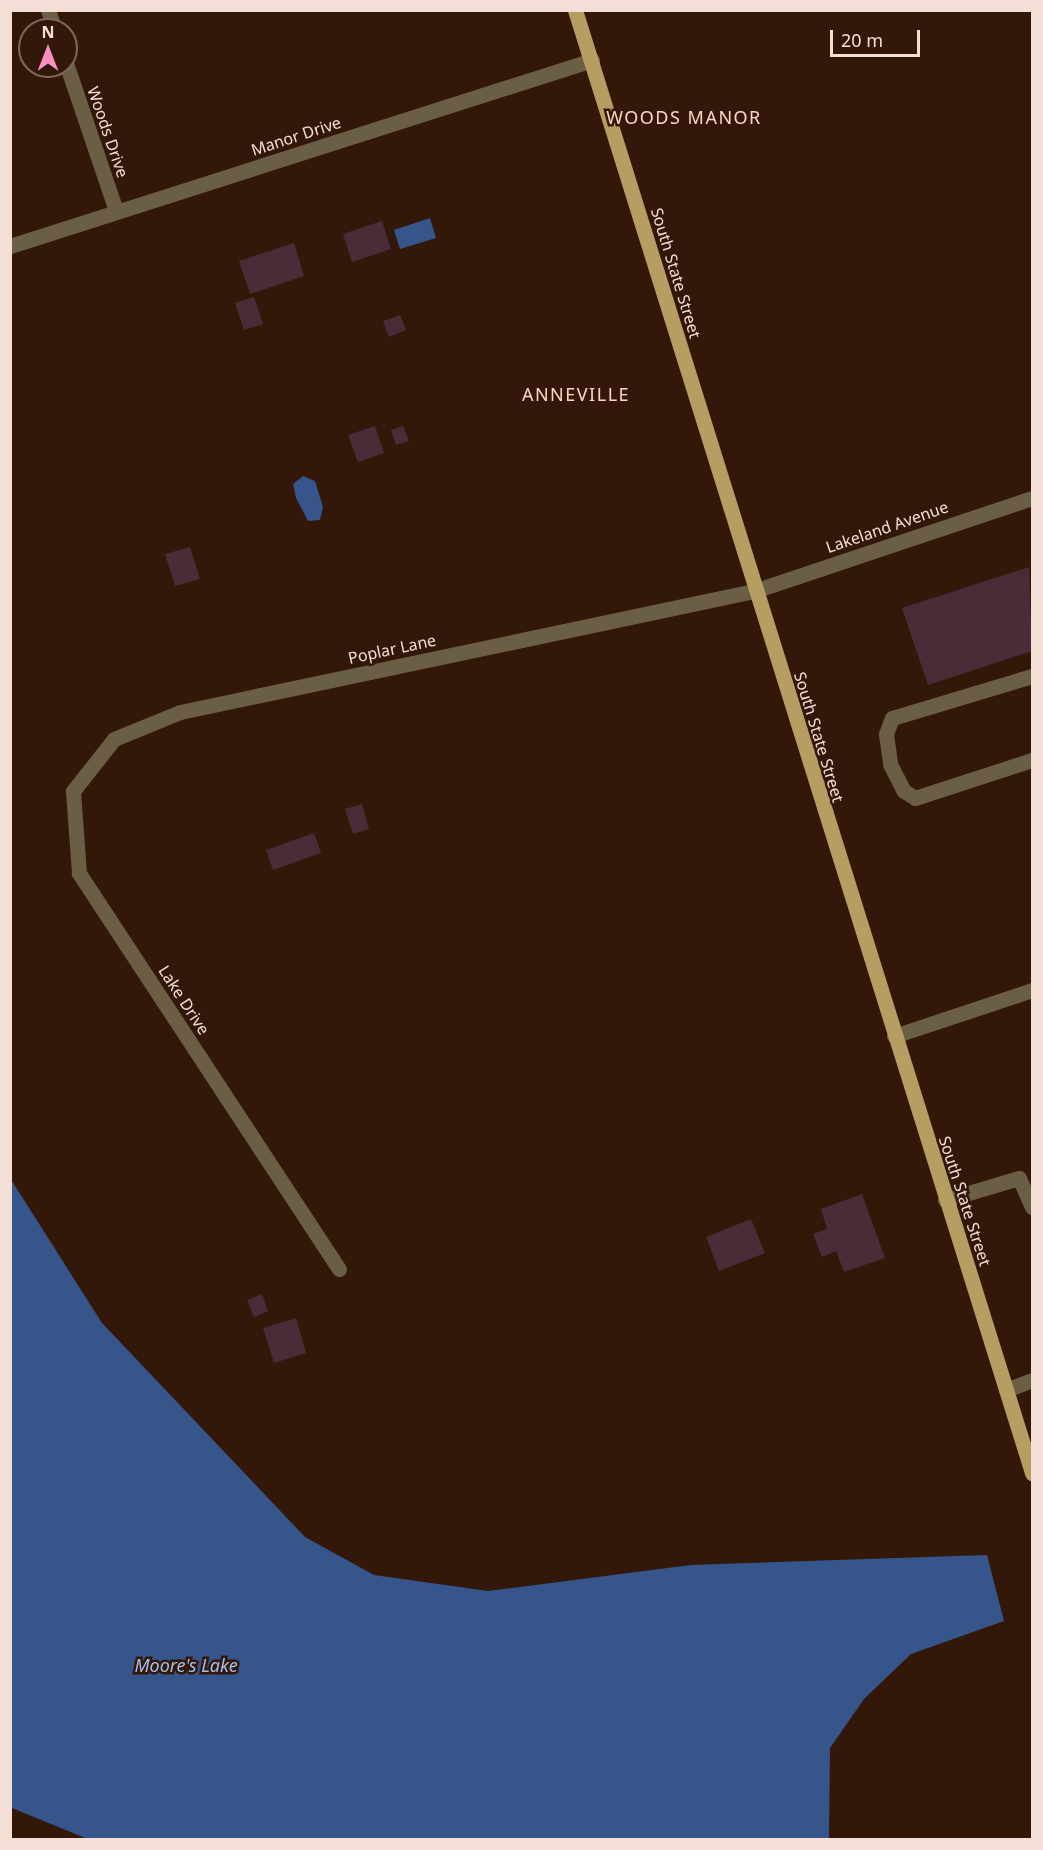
<!DOCTYPE html>
<html>
<head>
<meta charset="utf-8">
<style>
  body { margin:0 }
  #map { position:relative; width:1043px; height:1850px; overflow:hidden; background:#33180a; font-family:"Noto Sans",sans-serif }
  div>[style] { position:absolute }
  .water>* { inset:0; background:#35558b }
  .building>* { inset:0; background:#4a2b38 }
  .service>* { height:15px; margin:-7.5px; padding:0 7.5px; transform-origin:7.5px; border-radius:7.5px; background:#6a5f44 }
  .minor>* { height:15px; margin:-7.5px; padding:0 7.5px; transform-origin:7.5px; border-radius:7.5px; background:#6a5f44 }
  .primary>* { height:15px; margin:-7.5px; padding:0 7.5px; transform-origin:7.5px; border-radius:7.5px; background:#b69e63 }
  span { translate:-50% -50%; white-space:nowrap; text-align:center; line-height:1.15; -webkit-text-stroke:5px #33180a; paint-order:stroke }
  .street-label { font-size:16px; color:#f3dfd6 }
  .neighbourhood-label { font-size:18px; color:#fcd5c3; letter-spacing:1.5px }
  .water-label { font-size:18px; color:#a2bff0; font-style:italic }
  .frame { position:absolute; inset:0; border:12px solid #f3dfd6; pointer-events:none }
  .north { position:absolute; left:18px; top:18px; width:60px; height:60px; box-sizing:border-box; background:#33180a; border:2px solid #80685c; border-radius:50%; rotate:0deg; font-size:16px; font-weight:700; line-height:24px; text-align:center; color:#f3dfd6 }
  .north::after { content:''; display:block; margin:auto; width:21px; height:27px; background:#fb8fc5; clip-path:polygon(50% 0,100% 100%,50% 72%,0 100%) }
  .scale { position:absolute; left:830px; top:30px; width:90px; height:27px; box-sizing:border-box; border:3px solid #f3dfd6; border-top:0; padding-left:8px; font-size:18px; line-height:21px; white-space:nowrap; color:#f3dfd6; -webkit-text-stroke:4px #33180a; paint-order:stroke }
</style>
</head>
<body>
<div id="map">
  <div class="water">
    <div style="clip-path:polygon(430px 218px,436px 238px,400px 249px,394px 230px)"></div>
    <div style="clip-path:polygon(303px 476px,315px 481px,323px 507px,320px 520px,308px 521px,296px 498px,293px 484px)"></div>
    <div style="clip-path:polygon(10px 1178px,102px 1323px,305px 1537px,374px 1575px,488px 1591px,691px 1565px,987px 1555px,1004px 1621px,911px 1654px,864px 1699px,830px 1748px,829px 1839px,90px 1840px,12px 1808px)"></div>
  </div>
  <div class="building">
    <div style="clip-path:polygon(382px 221px,391px 249px,352px 262px,343px 234px)"></div>
    <div style="clip-path:polygon(294px 243px,304px 276px,250px 294px,239px 261px)"></div>
    <div style="clip-path:polygon(254px 297px,263px 324px,244px 330px,235px 303px)"></div>
    <div style="clip-path:polygon(400px 315px,406px 330px,389px 337px,383px 321px)"></div>
    <div style="clip-path:polygon(375px 426px,384px 453px,358px 462px,348px 435px)"></div>
    <div style="clip-path:polygon(403px 426px,409px 441px,396px 445px,391px 430px)"></div>
    <div style="clip-path:polygon(190px 547px,200px 579px,175px 586px,165px 554px)"></div>
    <div style="clip-path:polygon(1029px 567px,1032px 651px,928px 685px,902px 608px)"></div>
    <div style="clip-path:polygon(362px 804px,369px 829px,353px 834px,345px 809px)"></div>
    <div style="clip-path:polygon(314px 833px,321px 853px,273px 870px,266px 850px)"></div>
    <div style="clip-path:polygon(862px 1194px,885px 1258px,844px 1272px,836px 1251px,822px 1257px,813px 1234px,827px 1229px,821px 1209px)"></div>
    <div style="clip-path:polygon(751px 1219px,765px 1253px,719px 1271px,706px 1237px)"></div>
    <div style="clip-path:polygon(262px 1294px,268px 1311px,254px 1317px,247px 1300px)"></div>
    <div style="clip-path:polygon(296px 1318px,306px 1353px,274px 1363px,263px 1328px)"></div>
  </div>
  <div class="service">
    <div style="left:1032px;top:676px;width:146px;rotate:163.3deg"></div>
    <div style="left:892px;top:718px;width:17px;rotate:111deg"></div>
    <div style="left:886px;top:734px;width:30px;rotate:82deg"></div>
    <div style="left:890px;top:764px;width:30px;rotate:63deg"></div>
    <div style="left:904px;top:791px;width:13px;rotate:32deg"></div>
    <div style="left:915px;top:798px;width:123px;rotate:-18deg"></div>
    <div style="left:894px;top:1036px;width:145px;rotate:-18.4deg"></div>
    <div style="left:945px;top:1200px;width:77px;rotate:-16.6deg"></div>
    <div style="left:1019px;top:1178px;width:32px;rotate:66deg"></div>
    <div style="left:1006px;top:1390px;width:28px;rotate:-21deg"></div>
  </div>
  <div class="minor">
    <div style="left:48px;top:10px;width:21px;rotate:71deg"></div>
    <div style="left:66px;top:63px;width:156px;rotate:71.3deg"></div>
    <div style="left:10px;top:246px;width:611px;rotate:-17.72deg"></div>
    <div style="left:339px;top:1269px;width:474px;rotate:-123.3deg"></div>
    <div style="left:79px;top:873px;width:82px;rotate:-94.2deg"></div>
    <div style="left:73px;top:791px;width:66px;rotate:-51.7deg"></div>
    <div style="left:114px;top:739px;width:71px;rotate:-22.2deg"></div>
    <div style="left:180px;top:712px;width:587px;rotate:-11.9deg"></div>
    <div style="left:754px;top:591px;width:293px;rotate:-18.5deg"></div>
  </div>
  <div class="primary">
    <div style="left:575px;top:10px;width:1533px;rotate:72.65deg"></div>
  </div>
  <div class="street-label">
    <span style="left:108px;top:132px;rotate:71deg">Woods Drive</span>
    <span style="left:296px;top:136px;rotate:-18deg">Manor Drive</span>
    <span style="left:676px;top:273px;rotate:73deg">South State Street</span>
    <span style="left:887px;top:527px;rotate:-19deg">Lakeland Avenue</span>
    <span style="left:392px;top:649px;rotate:-12deg">Poplar Lane</span>
    <span style="left:819px;top:737px;rotate:73deg">South State Street</span>
    <span style="left:184px;top:1000px;rotate:57deg">Lake Drive</span>
    <span style="left:965px;top:1201px;rotate:72deg">South State Street</span>
  </div>
  <div class="neighbourhood-label">
    <span style="left:684px;top:117px">WOODS MANOR</span>
    <span style="left:576px;top:394px">ANNEVILLE</span>
  </div>
  <div class="water-label">
    <span style="left:186px;top:1665px">Moore's Lake</span>
  </div>
  <div class="frame"></div>
  <div class="north">N</div>
  <div class="scale">20 m</div>
</div>
</body>
</html>
